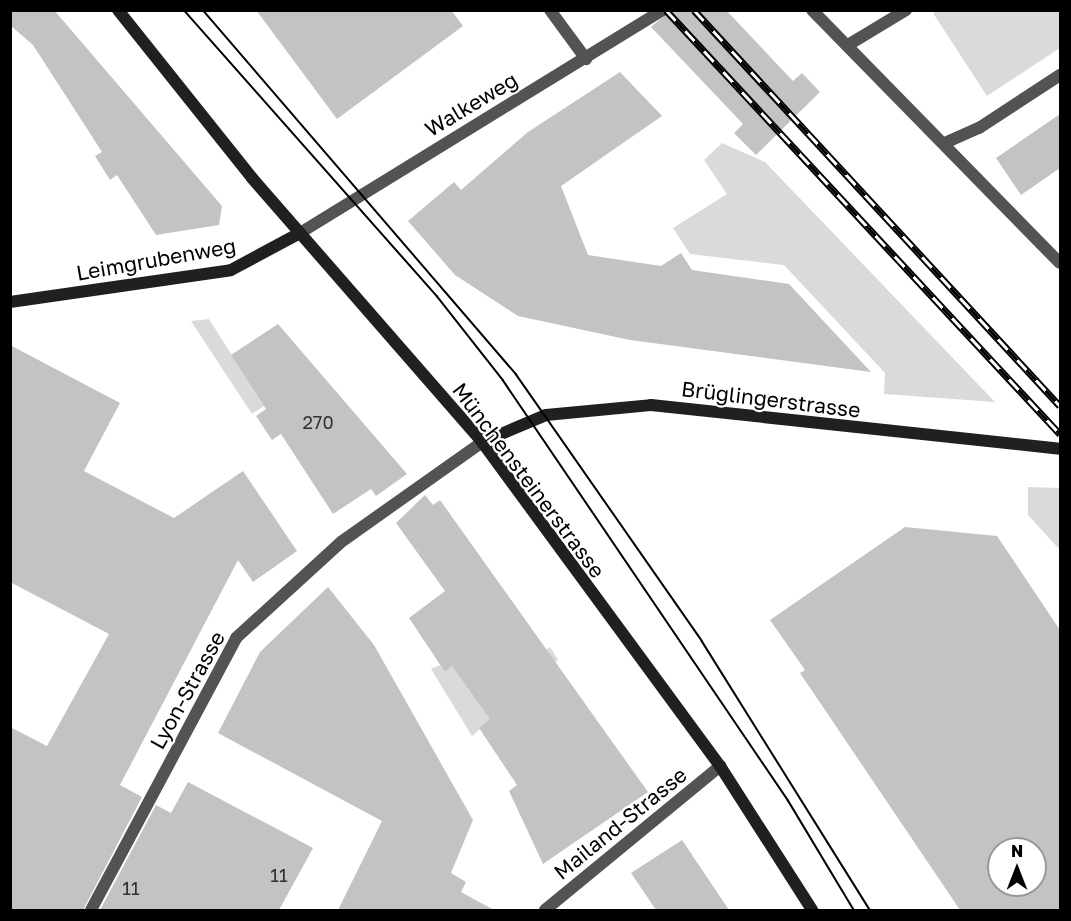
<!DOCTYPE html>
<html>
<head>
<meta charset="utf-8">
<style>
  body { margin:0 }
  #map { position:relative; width:1071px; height:921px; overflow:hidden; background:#fff; font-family:"Golos Text",sans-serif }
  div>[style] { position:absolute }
  .green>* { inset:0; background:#dadada }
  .building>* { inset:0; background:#c3c3c3 }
  .service>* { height:12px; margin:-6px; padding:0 6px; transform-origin:6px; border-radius:6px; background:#535353 }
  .minor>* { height:12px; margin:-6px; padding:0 6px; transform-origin:6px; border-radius:6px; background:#535353 }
  .secondary>* { height:12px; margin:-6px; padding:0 6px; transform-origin:6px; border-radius:6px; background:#202020 }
  .tram>* { height:1.5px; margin:-0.75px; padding:0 0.75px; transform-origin:0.75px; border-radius:0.75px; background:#000 }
  .rail>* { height:7px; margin-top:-3.5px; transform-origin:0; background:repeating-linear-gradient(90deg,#fff 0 14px,#000 0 28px); box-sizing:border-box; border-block:2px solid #000 }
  span { translate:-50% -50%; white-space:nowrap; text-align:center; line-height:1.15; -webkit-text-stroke:4.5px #fff; paint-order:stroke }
  .number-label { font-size:18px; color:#313131 }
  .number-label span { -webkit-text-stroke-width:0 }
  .street-label { font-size:21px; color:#000 }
  .frame { position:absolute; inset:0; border:12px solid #000; pointer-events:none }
  .north { position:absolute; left:987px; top:837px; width:60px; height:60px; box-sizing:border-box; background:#fff; border:2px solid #999; border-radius:50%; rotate:0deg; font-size:16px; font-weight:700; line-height:24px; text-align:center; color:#000 }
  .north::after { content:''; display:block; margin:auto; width:21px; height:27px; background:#000; clip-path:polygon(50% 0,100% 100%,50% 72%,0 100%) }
</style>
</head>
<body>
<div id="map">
  <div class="green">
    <div style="clip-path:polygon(937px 11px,1060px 11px,1060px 48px,987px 96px,933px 13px)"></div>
    <div style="clip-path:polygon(722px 143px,765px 162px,995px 402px,884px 394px,885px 373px,784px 265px,690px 254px,673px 228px,727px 194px,704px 160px)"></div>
    <div style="clip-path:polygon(209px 319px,264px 406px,252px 414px,191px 321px)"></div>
    <div style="clip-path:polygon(1028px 487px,1060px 488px,1060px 550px,1028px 515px)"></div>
    <div style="clip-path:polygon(550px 647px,558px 660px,472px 736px,431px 669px,440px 665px,445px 672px,452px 666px,477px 699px)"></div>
  </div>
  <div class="building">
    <div style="clip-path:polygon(10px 10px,54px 10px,222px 206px,219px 225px,156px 235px,117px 175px,110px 180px,95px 156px,102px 152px,33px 45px,10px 25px)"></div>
    <div style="clip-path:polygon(256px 10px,451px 10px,463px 26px,337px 119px)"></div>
    <div style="clip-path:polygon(671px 10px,726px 10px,793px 81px,802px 73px,820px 92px,756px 155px,734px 133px,743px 124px,651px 27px)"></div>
    <div style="clip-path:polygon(620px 72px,662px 116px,561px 186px,588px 255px,661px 266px,681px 253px,692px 270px,789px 284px,871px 372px,630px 340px,518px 316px,455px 275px,408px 221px,454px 182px,461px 190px,528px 132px)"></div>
    <div style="clip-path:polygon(1060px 114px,1060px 168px,1021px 195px,996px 158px)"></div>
    <div style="clip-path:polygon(278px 324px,407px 474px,376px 496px,371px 489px,333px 514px,281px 434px,272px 440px,256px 416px,266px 409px,231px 355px)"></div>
    <div style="clip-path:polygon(10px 345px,120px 403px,84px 471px,174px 518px,243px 471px,297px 551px,253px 582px,238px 560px,120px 785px,142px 797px,83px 910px,10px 910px,10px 727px,47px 746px,109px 634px,10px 582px)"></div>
    <div style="clip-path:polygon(425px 495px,433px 505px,440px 500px,648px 792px,543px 864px,509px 791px,517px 785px,479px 728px,490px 719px,452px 666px,445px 672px,409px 618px,445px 591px,396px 523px)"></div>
    <div style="clip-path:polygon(evenodd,905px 527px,997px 536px,1060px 630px,1060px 910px,960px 910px,800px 673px,805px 670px,770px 620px,905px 527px,999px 849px,1035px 849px,1035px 885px,999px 885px,999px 849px)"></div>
    <div style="clip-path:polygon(328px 587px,374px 645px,473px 820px,451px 873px,466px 882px,461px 892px,494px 910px,338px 910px,382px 821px,218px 733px,260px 652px)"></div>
    <div style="clip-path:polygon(188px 782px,313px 848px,279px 910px,100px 910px,156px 805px,171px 813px)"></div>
    <div style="clip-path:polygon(682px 840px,729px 910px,656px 910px,631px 873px)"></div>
  </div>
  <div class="service">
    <div style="left:550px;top:10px;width:61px;rotate:53.7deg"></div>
    <div style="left:848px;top:45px;width:68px;rotate:-31.1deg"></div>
    <div style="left:545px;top:910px;width:227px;rotate:-39.4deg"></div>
  </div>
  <div class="minor">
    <div style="left:812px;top:10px;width:354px;rotate:45.6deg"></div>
    <div style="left:947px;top:142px;width:35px;rotate:-24deg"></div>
    <div style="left:979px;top:128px;width:97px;rotate:-33.2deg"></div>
    <div style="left:300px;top:233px;width:426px;rotate:-31.6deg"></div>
    <div style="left:91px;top:910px;width:308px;rotate:-61.9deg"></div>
    <div style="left:236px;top:638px;width:142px;rotate:-42.4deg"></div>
    <div style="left:341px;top:542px;width:173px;rotate:-35.3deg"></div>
  </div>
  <div class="secondary">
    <div style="left:118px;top:10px;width:215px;rotate:51.4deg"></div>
    <div style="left:252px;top:178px;width:350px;rotate:48.9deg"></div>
    <div style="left:482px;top:442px;width:402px;rotate:53.7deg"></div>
    <div style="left:720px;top:766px;width:171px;rotate:57.4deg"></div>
    <div style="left:10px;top:302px;width:223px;rotate:-8.2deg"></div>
    <div style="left:231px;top:270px;width:78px;rotate:-28.2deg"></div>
    <div style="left:482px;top:442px;width:69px;rotate:-22.9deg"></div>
    <div style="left:546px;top:415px;width:105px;rotate:-5.4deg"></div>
    <div style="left:651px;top:405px;width:411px;rotate:6.1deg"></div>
  </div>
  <div class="tram">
    <div style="left:184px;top:10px;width:382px;rotate:48.5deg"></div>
    <div style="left:437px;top:296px;width:107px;rotate:51.8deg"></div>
    <div style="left:503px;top:380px;width:508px;rotate:55.84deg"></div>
    <div style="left:788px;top:800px;width:128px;rotate:59deg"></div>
    <div style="left:203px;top:10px;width:480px;rotate:49.3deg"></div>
    <div style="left:516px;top:374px;width:325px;rotate:55.1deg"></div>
    <div style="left:702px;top:641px;width:317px;rotate:58deg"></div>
  </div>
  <div class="rail">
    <div style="left:666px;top:10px;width:579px;rotate:47.1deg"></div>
    <div style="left:694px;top:10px;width:539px;rotate:47.25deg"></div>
  </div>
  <div class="number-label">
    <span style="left:318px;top:422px">270</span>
    <span style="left:279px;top:875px">11</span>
    <span style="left:131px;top:888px">11</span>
  </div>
  <div class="street-label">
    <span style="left:471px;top:104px;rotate:-31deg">Walkeweg</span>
    <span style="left:156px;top:259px;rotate:-10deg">Leimgrubenweg</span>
    <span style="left:771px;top:399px;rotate:7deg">Brüglingerstrasse</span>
    <span style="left:529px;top:480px;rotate:53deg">Münchensteinerstrasse</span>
    <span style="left:187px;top:690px;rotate:-61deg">Lyon-Strasse</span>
    <span style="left:620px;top:823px;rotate:-39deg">Mailand-Strasse</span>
  </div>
  <div class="frame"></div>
  <div class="north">N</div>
</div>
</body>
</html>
